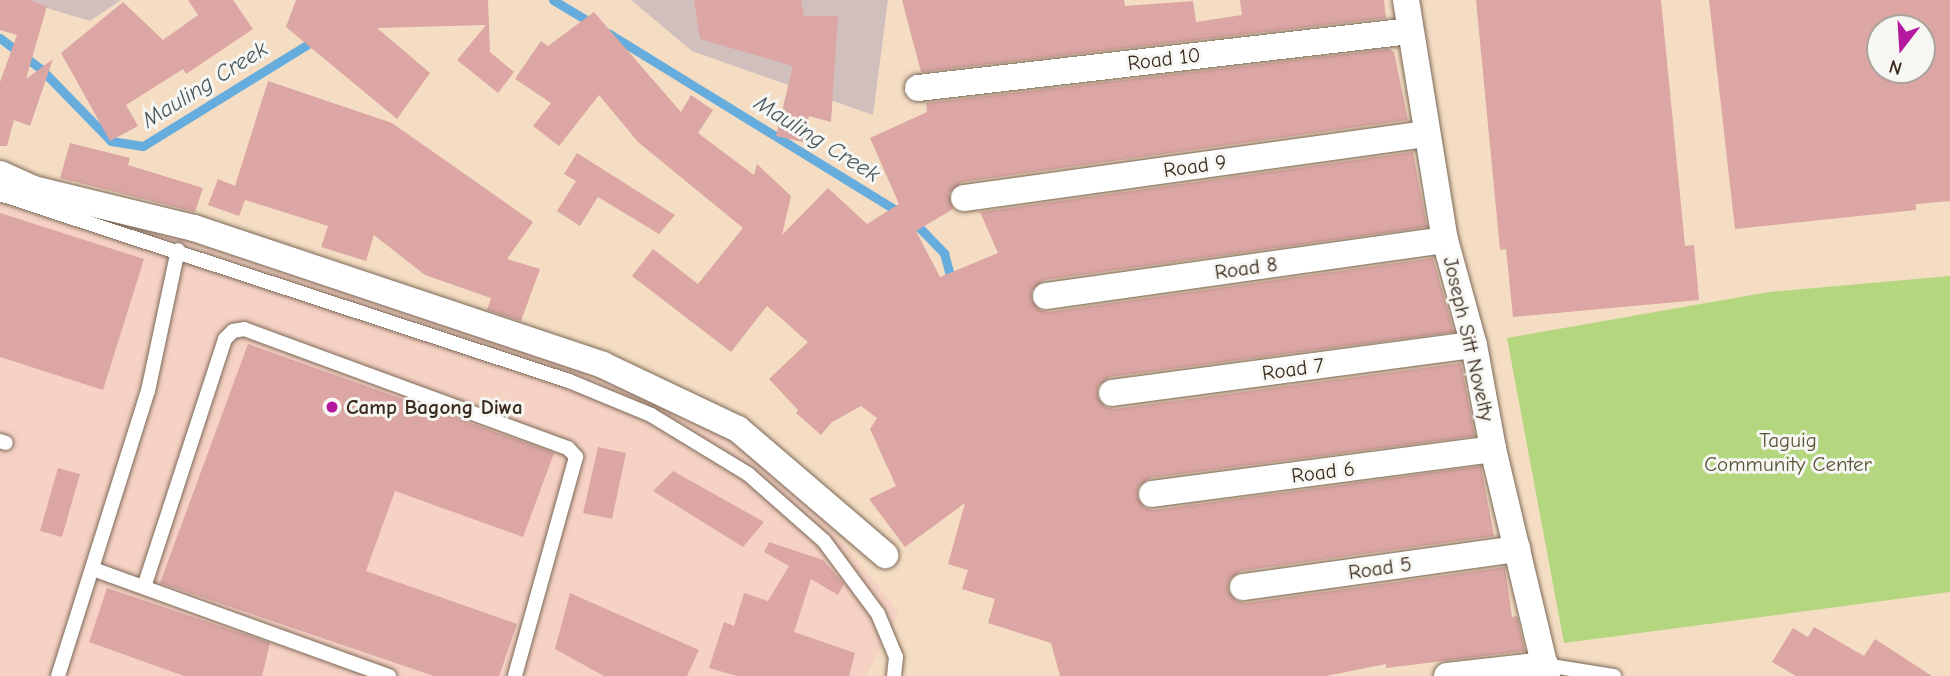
<!DOCTYPE html>
<html>
<head>
<meta charset="utf-8">
<style>
  body { margin:0 }
  #map { position:relative; width:1950px; height:676px; overflow:hidden; background:#f4ddc3; font-family:"Comic Neue",sans-serif }
  div>[style] { position:absolute }
  .built>* { inset:0; background:#f6d2c4 }
  .industrial>* { inset:0; background:#d1bfbe }
  .green>* { inset:0; background:#b4d67f }
  .stream>* { height:9px; margin:-4.5px; padding:0 4.5px; transform-origin:4.5px; border-radius:4.5px; background:#66acdc }
  .building>* { inset:0; background:#dba6a4 }
  .roads { filter:drop-shadow(0 0 2px #7c6958) drop-shadow(0 0 2px #7c6958) }
  .service>* { height:14px; margin:-7px; padding:0 7px; transform-origin:7px; border-radius:7px; background:#fff }
  .minor>* { height:26px; margin:-13px; padding:0 13px; transform-origin:13px; border-radius:13px; background:#fff }
  .dots>* { width:19px; height:19px; translate:-50% -50%; box-sizing:border-box; border:4px solid #f6f6f2; border-radius:50% }
  span { translate:-50% -50%; white-space:nowrap; text-align:center; line-height:1.15; -webkit-text-stroke:6px #f6f6f2; paint-order:stroke }
  .street-label { font-size:21px; color:#3b2a1e }
  .poi-label { font-size:21px; color:#3b2a1e; font-weight:700 }
  .left { translate:0 -50%; text-align:left }
  .park-label { font-size:21px; color:#595536 }
  .water-label { font-size:23px; color:#4a5860; font-style:italic }
  .north { position:absolute; left:1866px; top:14px; width:70px; height:70px; box-sizing:border-box; background:#f6f6f2; border:2px solid #aba49d; border-radius:50%; rotate:197deg; font-size:19px; font-weight:700; line-height:28px; text-align:center; color:#3b2a1e }
  .north::after { content:''; display:block; margin:auto; width:24px; height:32px; background:#b5179e; clip-path:polygon(50% 0,100% 100%,50% 72%,0 100%) }
</style>
</head>
<body>
<div id="map">
  <div class="built">
    <div style="clip-path:polygon(0 186px,189px 241px,598px 376px,731px 438px,820px 514px,899px 613px,866px 676px,0 676px)"></div>
  </div>
  <div class="industrial">
    <div style="clip-path:polygon(20px 0,121px 0,90px 21px)"></div>
    <div style="clip-path:polygon(631px 0,888px 0,873px 115px,692px 51px)"></div>
  </div>
  <div class="green">
    <div style="clip-path:polygon(1950px 276px,1950px 592px,1564px 643px,1507px 338px,1769px 292px)"></div>
  </div>
  <div class="stream">
    <div style="left:553px;top:0;width:47px;rotate:31deg"></div>
    <div style="left:608px;top:33px;width:358px;rotate:31.6deg"></div>
    <div style="left:913px;top:221px;width:45px;rotate:45.9deg"></div>
    <div style="left:944px;top:253px;width:31px;rotate:75deg"></div>
    <div style="left:0;top:38px;width:51px;rotate:37.1deg"></div>
    <div style="left:41px;top:69px;width:100px;rotate:45.8deg"></div>
    <div style="left:111px;top:141px;width:32px;rotate:9deg"></div>
    <div style="left:143px;top:146px;width:206px;rotate:-31.7deg"></div>
  </div>
  <div class="building">
    <div style="clip-path:polygon(0 0,29px 0,47px 6px,26px 79px,53px 59px,30px 126px,14px 120px,7px 146px,0 146px,0 82px,17px 35px,0 30px)"></div>
    <div style="clip-path:polygon(188px 0,233px 0,253px 29px,186px 74px,183px 69px,126px 105px,138px 126px,110px 141px,61px 53px,123px 2px,163px 40px,198px 15px)"></div>
    <div style="clip-path:polygon(296px 0,488px 0,490px 52px,514px 72px,498px 93px,457px 60px,486px 25px,377px 28px,430px 73px,397px 119px,286px 27px)"></div>
    <div style="clip-path:polygon(694px 0,801px 0,804px 16px,838px 16px,831px 122px,809px 116px,803px 142px,776px 136px,793px 66px,700px 39px)"></div>
    <div style="clip-path:polygon(902px 0,1124px 0,1125px 6px,1193px 1px,1196px 22px,1242px 15px,1240px 0,1384px 0,1386px 18px,921px 72px)"></div>
    <div style="clip-path:polygon(1476px 0,1661px 0,1685px 246px,1694px 245px,1699px 300px,1513px 317px,1506px 249px,1500px 250px)"></div>
    <div style="clip-path:polygon(evenodd,1709px 0,1950px 0,1950px 201px,1916px 204px,1916px 210px,1735px 229px,1709px 0,1880px 28px,1922px 28px,1922px 70px,1880px 70px,1880px 28px)"></div>
    <div style="clip-path:polygon(594px 12px,681px 112px,691px 95px,713px 110px,698px 133px,754px 175px,757px 164px,791px 196px,782px 235px,828px 188px,867px 224px,899px 204px,870px 138px,927px 112px,926px 103px,1389px 49px,1394px 52px,1408px 120px,962px 182px,949px 193px,953px 209px,916px 231px,940px 277px,998px 253px,980px 212px,1413px 152px,1427px 227px,1044px 280px,1032px 290px,1031px 299px,1040px 310px,1048px 312px,1433px 258px,1454px 332px,1110px 377px,1098px 386px,1097px 396px,1105px 407px,1114px 409px,1461px 363px,1475px 436px,1150px 478px,1138px 487px,1137px 497px,1145px 508px,1154px 510px,1481px 466px,1494px 536px,1241px 571px,1229px 580px,1228px 590px,1236px 601px,1245px 603px,1505px 567px,1512px 617px,1517px 616px,1525px 651px,1386px 668px,1386px 664px,1326px 676px,1060px 676px,1051px 643px,988px 623px,995px 599px,962px 589px,968px 570px,948px 564px,965px 503px,905px 547px,869px 499px,896px 486px,870px 429px,877px 418px,861px 406px,832px 422px,821px 435px,796px 413px,798px 410px,769px 379px,808px 342px,767px 306px,731px 352px,632px 276px,653px 249px,698px 284px,743px 228px,638px 142px,599px 95px,559px 146px,533px 126px,551px 103px,515px 79px,541px 41px,548px 46px)"></div>
    <div style="clip-path:polygon(268px 81px,392px 123px,533px 222px,507px 259px,540px 269px,521px 321px,487px 310px,491px 298px,425px 275px,374px 235px,366px 261px,321px 247px,328px 226px,245px 200px,239px 216px,208px 205px,218px 179px,235px 186px)"></div>
    <div style="clip-path:polygon(70px 143px,130px 158px,128px 165px,203px 188px,195px 212px,60px 178px)"></div>
    <div style="clip-path:polygon(577px 153px,675px 215px,659px 234px,598px 197px,580px 226px,557px 211px,576px 181px,564px 174px)"></div>
    <div style="clip-path:polygon(0 213px,144px 259px,103px 390px,0 357px)"></div>
    <div style="clip-path:polygon(248px 344px,554px 453px,523px 537px,395px 491px,366px 571px,517px 624px,499px 676px,434px 676px,160px 583px)"></div>
    <div style="clip-path:polygon(598px 447px,626px 453px,612px 519px,583px 513px)"></div>
    <div style="clip-path:polygon(58px 468px,80px 474px,62px 537px,40px 531px)"></div>
    <div style="clip-path:polygon(673px 471px,764px 522px,743px 547px,653px 491px)"></div>
    <div style="clip-path:polygon(769px 542px,823px 560px,844px 584px,838px 595px,811px 579px,794px 632px,855px 653px,849px 676px,737px 676px,709px 668px,724px 622px,734px 626px,744px 593px,768px 601px,789px 566px,764px 552px)"></div>
    <div style="clip-path:polygon(107px 588px,270px 643px,262px 676px,184px 676px,89px 642px)"></div>
    <div style="clip-path:polygon(570px 593px,699px 650px,687px 676px,604px 676px,555px 649px)"></div>
    <div style="clip-path:polygon(1814px 627px,1864px 656px,1875px 639px,1932px 676px,1796px 676px,1772px 662px,1793px 628px,1808px 637px)"></div>
  </div>
  <div class="roads">
    <div class="service">
      <div style="left:0;top:194px;width:599px;rotate:18.19deg"></div>
      <div style="left:569px;top:381px;width:89px;rotate:22.5deg"></div>
      <div style="left:651px;top:415px;width:114px;rotate:31.3deg"></div>
      <div style="left:748px;top:474px;width:101px;rotate:41.4deg"></div>
      <div style="left:824px;top:541px;width:91px;rotate:53.5deg"></div>
      <div style="left:878px;top:614px;width:47px;rotate:67.3deg"></div>
      <div style="left:896px;top:657px;width:19px;rotate:96deg"></div>
      <div style="left:0;top:441px;width:6px;rotate:18deg"></div>
      <div style="left:93px;top:569px;width:315px;rotate:19.9deg"></div>
      <div style="left:144px;top:587px;width:261px;rotate:-71.9deg"></div>
      <div style="left:225px;top:339px;width:11px;rotate:-45deg"></div>
      <div style="left:233px;top:331px;width:11px;rotate:-10deg"></div>
      <div style="left:244px;top:329px;width:345px;rotate:20.2deg"></div>
      <div style="left:568px;top:448px;width:12px;rotate:48deg"></div>
      <div style="left:576px;top:457px;width:227px;rotate:105.6deg"></div>
      <div style="left:1545px;top:665px;width:70px;rotate:9.1deg"></div>
      <div style="left:58px;top:676px;width:299px;rotate:-72.5deg"></div>
      <div style="left:148px;top:391px;width:144px;rotate:-78deg"></div>
    </div>
    <div class="minor">
      <div style="left:1406px;top:0;width:243px;rotate:80.8deg"></div>
      <div style="left:1445px;top:240px;width:109px;rotate:74.6deg"></div>
      <div style="left:1474px;top:345px;width:106px;rotate:79.6deg"></div>
      <div style="left:1493px;top:449px;width:233px;rotate:76.6deg"></div>
      <div style="left:918px;top:88px;width:495px;rotate:-6.6deg"></div>
      <div style="left:0;top:174px;width:36px;rotate:24deg"></div>
      <div style="left:33px;top:189px;width:166px;rotate:13.6deg"></div>
      <div style="left:194px;top:228px;width:431px;rotate:18.5deg"></div>
      <div style="left:603px;top:365px;width:149px;rotate:25.4deg"></div>
      <div style="left:738px;top:429px;width:194px;rotate:40.6deg"></div>
      <div style="left:964px;top:198px;width:465px;rotate:-7.9deg"></div>
      <div style="left:1046px;top:296px;width:403px;rotate:-8deg"></div>
      <div style="left:1112px;top:393px;width:365px;rotate:-7.6deg"></div>
      <div style="left:1152px;top:494px;width:344px;rotate:-7.5deg"></div>
      <div style="left:1243px;top:587px;width:277px;rotate:-7.9deg"></div>
      <div style="left:1447px;top:676px;width:99px;rotate:-6.4deg"></div>
    </div>
  </div>
  <div class="dots">
    <div style="left:332px;top:407px;background:#b5179e"></div>
  </div>
  <div class="street-label">
    <span style="left:1164px;top:59px;rotate:-7deg">Road 10</span>
    <span style="left:1195px;top:166px;rotate:-8deg">Road 9</span>
    <span style="left:1246px;top:268px;rotate:-8deg">Road 8</span>
    <span style="left:1469px;top:339px;rotate:77deg">Joseph Sitt Novelty</span>
    <span style="left:1293px;top:369px;rotate:-8deg">Road 7</span>
    <span style="left:1323px;top:472px;rotate:-7deg">Road 6</span>
    <span style="left:1380px;top:568px;rotate:-8deg">Road 5</span>
  </div>
  <div class="poi-label">
    <span class="left" style="left:346px;top:407px">Camp Bagong Diwa</span>
  </div>
  <div class="park-label">
    <span style="left:1788px;top:452px">Taguig<br>Community Center</span>
  </div>
  <div class="water-label">
    <span style="left:205px;top:85px;rotate:-32deg">Mauling Creek</span>
    <span style="left:817px;top:139px;rotate:32deg">Mauling Creek</span>
  </div>
  <div class="north">N</div>
</div>
</body>
</html>
